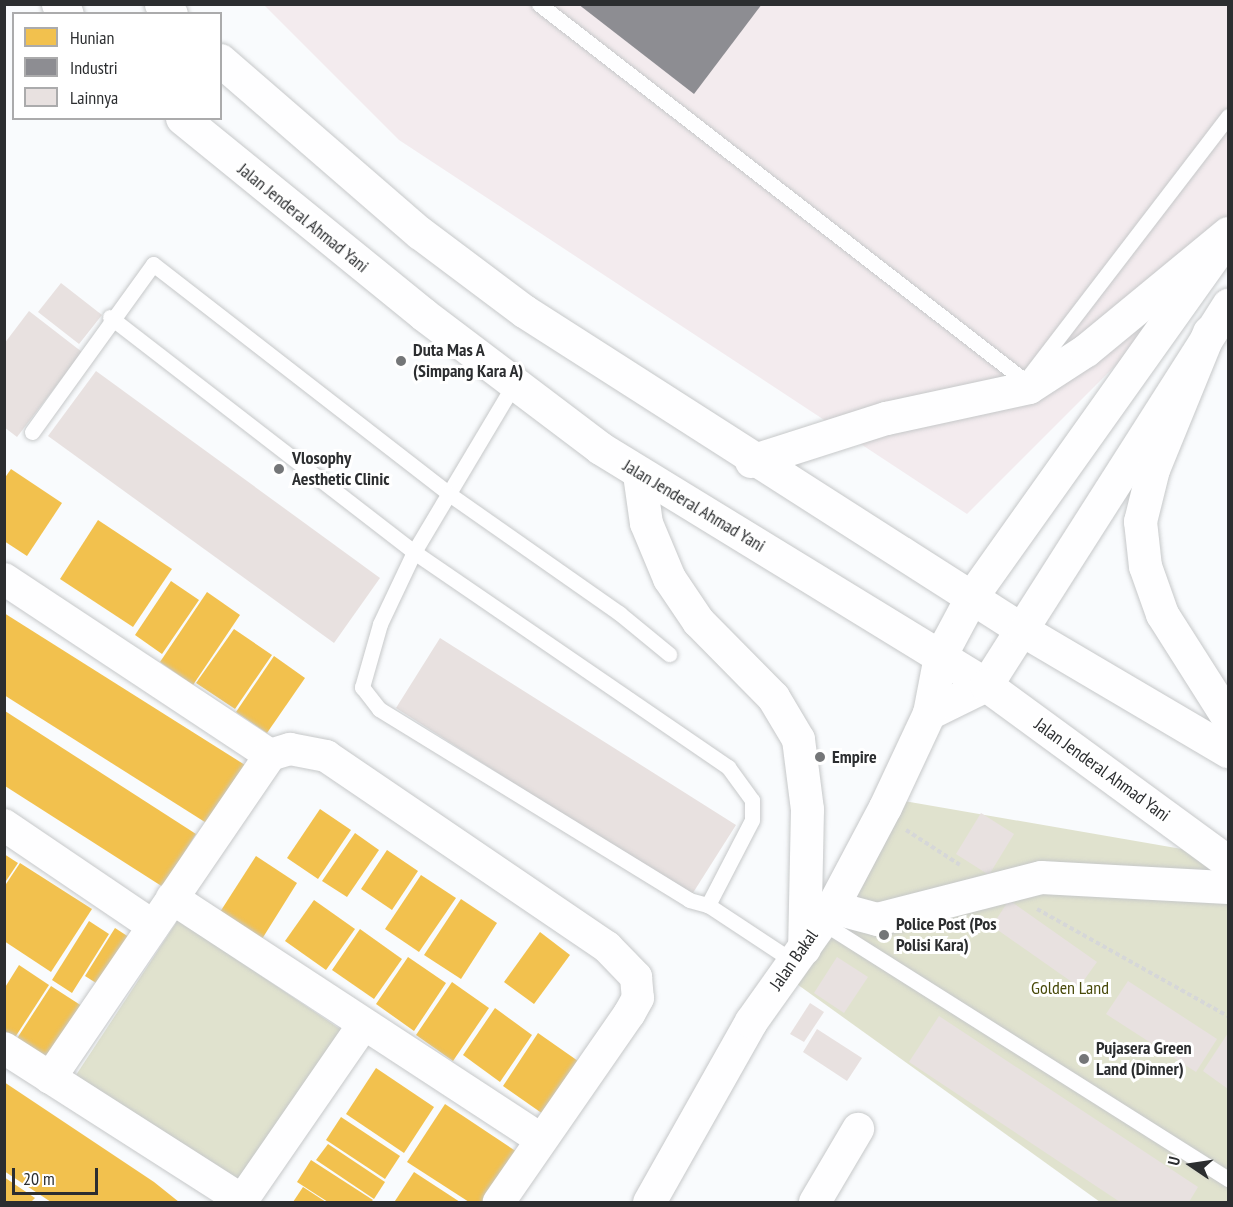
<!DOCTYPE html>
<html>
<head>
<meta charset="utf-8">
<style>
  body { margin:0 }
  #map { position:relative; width:1233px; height:1207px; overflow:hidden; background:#f9fbfd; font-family:"PT Sans Narrow",sans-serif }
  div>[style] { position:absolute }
  .industrial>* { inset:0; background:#f3ebee }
  .green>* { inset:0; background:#e0e2ce }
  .homes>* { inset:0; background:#f2c14e }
  .industry>* { inset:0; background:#8d8d92 }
  .building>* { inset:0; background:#e8e1e0 }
  .path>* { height:4px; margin-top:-2px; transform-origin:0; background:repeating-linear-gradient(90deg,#d6d7d8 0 4.5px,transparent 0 7.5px) }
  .roads { filter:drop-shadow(0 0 2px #c6c8c9) drop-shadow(0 0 2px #c6c8c9) }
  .lane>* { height:15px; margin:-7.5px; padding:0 7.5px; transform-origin:7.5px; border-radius:7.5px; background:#fefeff }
  .street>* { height:32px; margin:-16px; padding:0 16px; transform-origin:16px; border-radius:16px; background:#fefeff }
  .secondary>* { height:33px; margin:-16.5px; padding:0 16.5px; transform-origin:16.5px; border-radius:16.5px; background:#fefeff }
  .highway>* { height:33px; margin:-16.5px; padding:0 16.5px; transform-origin:16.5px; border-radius:16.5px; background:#fefeff }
  .dots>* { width:16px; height:16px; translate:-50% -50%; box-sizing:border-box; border:3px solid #fff; border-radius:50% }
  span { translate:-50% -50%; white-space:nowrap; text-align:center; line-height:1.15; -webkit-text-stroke:6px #fff; paint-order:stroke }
  .street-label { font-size:18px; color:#2c2e30 }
  .poi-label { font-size:18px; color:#2c2e30; font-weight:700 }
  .left { translate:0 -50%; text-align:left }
  .park-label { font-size:18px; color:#494a0a }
  .frame { position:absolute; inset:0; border:6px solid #2c2e30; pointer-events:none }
  .legend { position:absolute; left:12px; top:12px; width:210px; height:108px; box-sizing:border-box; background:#fff; border:2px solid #ababac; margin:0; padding:8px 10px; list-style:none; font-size:18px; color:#2c2e30 }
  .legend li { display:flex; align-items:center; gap:12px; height:30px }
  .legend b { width:30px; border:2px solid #ababac }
  .north { position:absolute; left:1161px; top:1135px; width:60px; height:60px; -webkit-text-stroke:4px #fff; paint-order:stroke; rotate:283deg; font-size:16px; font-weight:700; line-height:24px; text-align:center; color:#2c2e30 }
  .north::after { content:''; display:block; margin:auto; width:21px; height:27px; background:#2c2e30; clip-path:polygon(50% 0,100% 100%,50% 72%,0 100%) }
  .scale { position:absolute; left:12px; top:1168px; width:86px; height:27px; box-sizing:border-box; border:3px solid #2c2e30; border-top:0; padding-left:8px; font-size:18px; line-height:21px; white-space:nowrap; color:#2c2e30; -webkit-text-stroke:4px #fff; paint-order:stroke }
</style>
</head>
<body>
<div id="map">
  <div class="industrial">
    <div style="clip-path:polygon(264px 5px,1228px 5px,1228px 253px,967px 514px,399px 140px)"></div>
  </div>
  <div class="green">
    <div style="clip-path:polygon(881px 797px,1228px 857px,1228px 1202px,1100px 1202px,776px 969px)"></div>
    <div style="clip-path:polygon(178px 920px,346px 1033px,244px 1188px,76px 1075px)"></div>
  </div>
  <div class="homes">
    <div style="clip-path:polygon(11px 469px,62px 503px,27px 556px,4px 541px,4px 479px)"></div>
    <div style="clip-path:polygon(98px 520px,172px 569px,133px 627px,60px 579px)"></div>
    <div style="clip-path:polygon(171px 581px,199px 600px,162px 654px,135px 635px)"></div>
    <div style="clip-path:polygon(207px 592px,240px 615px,193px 685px,160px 662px)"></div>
    <div style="clip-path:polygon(4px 613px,245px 765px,208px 824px,4px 695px)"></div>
    <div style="clip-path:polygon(234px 629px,272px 655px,235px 709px,196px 683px)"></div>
    <div style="clip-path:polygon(274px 656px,305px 678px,267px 733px,236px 712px)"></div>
    <div style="clip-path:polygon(5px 711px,196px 834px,163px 887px,5px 786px)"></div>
    <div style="clip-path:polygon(320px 809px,351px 830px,318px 879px,287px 858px)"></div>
    <div style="clip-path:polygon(355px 833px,379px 850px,347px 897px,322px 881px)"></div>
    <div style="clip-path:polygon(387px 850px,418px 871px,392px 910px,361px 889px)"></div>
    <div style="clip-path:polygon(4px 854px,18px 863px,4px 884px)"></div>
    <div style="clip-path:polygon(256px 856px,297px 883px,262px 939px,220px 912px)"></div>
    <div style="clip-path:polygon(20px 863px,92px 909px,51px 972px,4px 941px,4px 887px)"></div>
    <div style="clip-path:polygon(421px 875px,456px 898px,419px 952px,385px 929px)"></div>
    <div style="clip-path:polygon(461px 899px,497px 923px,461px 979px,424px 955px)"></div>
    <div style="clip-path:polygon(314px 900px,355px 929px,326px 970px,285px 941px)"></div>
    <div style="clip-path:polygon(89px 921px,109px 934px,72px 993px,52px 980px)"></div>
    <div style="clip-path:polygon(115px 928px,135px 941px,104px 988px,85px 976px)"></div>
    <div style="clip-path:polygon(360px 929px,402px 959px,374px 999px,332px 970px)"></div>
    <div style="clip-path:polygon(540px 932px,570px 955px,534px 1004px,504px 982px)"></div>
    <div style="clip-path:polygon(408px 957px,446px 983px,414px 1031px,376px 1004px)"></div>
    <div style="clip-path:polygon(19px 965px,49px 985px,12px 1042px,4px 1037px,4px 989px)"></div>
    <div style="clip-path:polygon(452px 982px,489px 1008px,453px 1061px,416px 1035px)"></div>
    <div style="clip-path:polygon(51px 986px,85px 1008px,48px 1066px,14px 1043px)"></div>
    <div style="clip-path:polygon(495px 1008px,532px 1035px,500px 1082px,463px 1055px)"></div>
    <div style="clip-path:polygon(538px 1033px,578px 1061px,543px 1114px,503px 1086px)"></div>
    <div style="clip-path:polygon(376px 1068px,434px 1107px,404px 1153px,346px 1114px)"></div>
    <div style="clip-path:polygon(4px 1082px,154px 1182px,179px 1202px,51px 1202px,4px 1171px)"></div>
    <div style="clip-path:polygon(445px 1104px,517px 1152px,484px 1202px,469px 1202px,407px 1162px)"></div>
    <div style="clip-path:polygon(341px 1117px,400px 1156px,385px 1179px,326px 1140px)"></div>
    <div style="clip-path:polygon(328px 1144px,385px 1182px,374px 1199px,316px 1160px)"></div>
    <div style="clip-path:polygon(311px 1160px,373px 1200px,371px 1202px,328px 1202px,297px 1182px)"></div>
    <div style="clip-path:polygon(414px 1172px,460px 1202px,395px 1201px)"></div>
    <div style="clip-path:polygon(4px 1177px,35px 1198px,31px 1202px,4px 1202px)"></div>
    <div style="clip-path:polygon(303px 1187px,326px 1202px,293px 1202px)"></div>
  </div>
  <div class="industry">
    <div style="clip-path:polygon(578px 4px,762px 4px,694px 94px)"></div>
  </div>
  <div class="building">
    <div style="clip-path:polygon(61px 283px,102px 315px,79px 344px,38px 312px)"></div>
    <div style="clip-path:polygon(29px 311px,82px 352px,17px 437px,4px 427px,4px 344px)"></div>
    <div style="clip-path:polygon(96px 371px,380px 578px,334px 643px,48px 436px)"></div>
    <div style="clip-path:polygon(440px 638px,736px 825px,691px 896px,396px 708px)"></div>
    <div style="clip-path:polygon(981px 813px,1014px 834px,989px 875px,956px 854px)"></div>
    <div style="clip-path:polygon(1009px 900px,1097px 962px,1079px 987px,992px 926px)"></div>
    <div style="clip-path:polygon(837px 957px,868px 977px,844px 1013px,814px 993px)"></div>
    <div style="clip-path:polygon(1128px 981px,1217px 1039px,1196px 1072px,1106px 1014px)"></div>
    <div style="clip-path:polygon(810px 1003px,824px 1012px,804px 1042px,790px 1034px)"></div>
    <div style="clip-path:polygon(939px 1016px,1198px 1187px,1189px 1202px,1120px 1202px,909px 1062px)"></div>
    <div style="clip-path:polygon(817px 1029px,862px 1058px,847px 1081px,803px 1052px)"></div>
    <div style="clip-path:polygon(1228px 1033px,1228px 1089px,1203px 1071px)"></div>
  </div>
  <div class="path">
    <div style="left:906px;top:830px;width:64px;rotate:32.9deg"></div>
    <div style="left:1037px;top:909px;width:219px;rotate:29.3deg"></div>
  </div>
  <div class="roads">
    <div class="lane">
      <div style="left:539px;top:4px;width:615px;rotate:37.8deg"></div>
      <div style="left:1025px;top:381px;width:334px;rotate:-52.5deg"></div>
      <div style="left:110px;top:317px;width:384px;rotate:37.7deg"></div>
      <div style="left:414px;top:552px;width:381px;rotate:34.4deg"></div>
      <div style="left:728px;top:767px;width:41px;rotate:54deg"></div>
      <div style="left:752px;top:800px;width:20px;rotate:90deg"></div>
      <div style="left:752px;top:820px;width:96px;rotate:117.4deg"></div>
      <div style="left:708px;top:905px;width:103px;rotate:33.5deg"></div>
      <div style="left:514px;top:384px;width:196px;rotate:120.8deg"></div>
      <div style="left:414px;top:552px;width:80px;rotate:115.3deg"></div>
      <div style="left:380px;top:624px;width:66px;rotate:105.9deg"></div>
      <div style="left:362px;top:687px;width:28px;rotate:52deg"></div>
      <div style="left:379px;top:709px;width:364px;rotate:31.6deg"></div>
      <div style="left:689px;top:900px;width:20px;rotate:15deg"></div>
      <div style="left:32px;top:432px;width:207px;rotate:-54.2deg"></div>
      <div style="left:153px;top:264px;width:375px;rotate:37.8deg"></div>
      <div style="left:449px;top:494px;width:208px;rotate:35deg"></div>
      <div style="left:619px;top:613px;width:65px;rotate:39.4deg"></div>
      <div style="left:820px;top:921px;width:483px;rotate:32.3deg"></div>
    </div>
    <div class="street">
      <div style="left:4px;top:579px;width:319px;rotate:33.5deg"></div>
      <div style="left:4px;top:825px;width:180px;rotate:34.1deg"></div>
      <div style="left:172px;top:898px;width:440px;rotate:33.2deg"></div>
      <div style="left:4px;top:1048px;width:284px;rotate:32.6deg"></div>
      <div style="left:50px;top:1078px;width:391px;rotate:-55.7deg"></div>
      <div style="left:270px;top:755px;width:21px;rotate:-17deg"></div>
      <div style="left:290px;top:749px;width:37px;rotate:11deg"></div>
      <div style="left:326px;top:756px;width:340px;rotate:34.2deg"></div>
      <div style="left:607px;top:947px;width:42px;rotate:46deg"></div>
      <div style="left:636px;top:977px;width:21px;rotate:85deg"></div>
      <div style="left:638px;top:998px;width:18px;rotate:119deg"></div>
      <div style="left:629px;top:1014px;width:229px;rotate:124.7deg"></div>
      <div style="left:241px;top:1202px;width:215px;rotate:-55.4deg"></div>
      <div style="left:815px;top:1202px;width:85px;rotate:-59.5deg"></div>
    </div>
    <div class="secondary">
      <div style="left:929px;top:713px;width:64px;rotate:-26.2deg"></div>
      <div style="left:986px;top:685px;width:451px;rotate:-57.5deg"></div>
      <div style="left:649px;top:1202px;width:208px;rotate:-60.6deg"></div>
      <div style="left:751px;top:1021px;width:140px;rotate:-54.6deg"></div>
      <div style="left:832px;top:907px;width:113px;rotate:-62.1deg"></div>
      <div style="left:885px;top:807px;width:104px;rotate:-64.9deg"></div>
      <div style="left:929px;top:713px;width:58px;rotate:-79.1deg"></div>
      <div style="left:940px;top:656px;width:68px;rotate:-61.9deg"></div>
      <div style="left:972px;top:596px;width:432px;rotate:-54.6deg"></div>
    </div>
    <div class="highway">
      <div style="left:58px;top:4px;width:13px;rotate:48deg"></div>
      <div style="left:161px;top:4px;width:14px;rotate:45deg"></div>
      <div style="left:220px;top:60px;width:264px;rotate:40.9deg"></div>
      <div style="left:420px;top:233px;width:130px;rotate:36.9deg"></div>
      <div style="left:524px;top:311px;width:594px;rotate:32.62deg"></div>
      <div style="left:1024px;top:631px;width:237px;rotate:30.5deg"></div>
      <div style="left:182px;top:118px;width:311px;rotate:39.1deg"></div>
      <div style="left:423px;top:314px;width:222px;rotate:37.1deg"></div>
      <div style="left:600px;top:448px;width:453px;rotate:31.5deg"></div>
      <div style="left:986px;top:685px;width:300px;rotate:36.2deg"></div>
      <div style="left:1209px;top:332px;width:148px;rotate:112.2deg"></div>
      <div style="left:1153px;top:469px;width:54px;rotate:104deg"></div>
      <div style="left:1140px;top:521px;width:45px;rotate:83.7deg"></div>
      <div style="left:1145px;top:566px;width:51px;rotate:70.5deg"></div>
      <div style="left:1162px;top:614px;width:123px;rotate:57.6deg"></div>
      <div style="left:751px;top:461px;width:142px;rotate:-17.7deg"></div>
      <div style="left:886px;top:418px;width:146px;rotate:-12.2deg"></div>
      <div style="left:1029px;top:387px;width:68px;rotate:-33deg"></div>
      <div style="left:1086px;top:350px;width:184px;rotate:-39.5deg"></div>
      <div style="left:639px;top:474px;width:49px;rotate:81.9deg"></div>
      <div style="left:646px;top:523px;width:60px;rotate:67.3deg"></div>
      <div style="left:669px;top:578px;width:52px;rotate:56deg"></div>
      <div style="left:698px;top:621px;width:107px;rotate:45.4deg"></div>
      <div style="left:773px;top:697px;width:49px;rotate:59.2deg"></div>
      <div style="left:798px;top:739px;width:71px;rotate:82.7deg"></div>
      <div style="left:807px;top:809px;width:139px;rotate:91.2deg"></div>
      <div style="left:832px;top:907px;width:47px;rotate:14.9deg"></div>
      <div style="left:877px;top:919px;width:169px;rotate:-14.4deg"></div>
      <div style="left:1041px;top:877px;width:187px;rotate:3.1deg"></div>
    </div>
  </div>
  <div class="dots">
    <div style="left:401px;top:361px;background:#747678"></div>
    <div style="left:279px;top:469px;background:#747678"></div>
    <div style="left:820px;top:757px;background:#747678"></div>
    <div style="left:884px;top:935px;background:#747678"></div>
    <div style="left:1084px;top:1059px;background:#747678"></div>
  </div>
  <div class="street-label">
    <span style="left:303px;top:218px;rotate:39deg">Jalan Jenderal Ahmad Yani</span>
    <span style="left:694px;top:506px;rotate:31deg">Jalan Jenderal Ahmad Yani</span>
    <span style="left:1102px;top:770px;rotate:36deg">Jalan Jenderal Ahmad Yani</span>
    <span style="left:794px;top:960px;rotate:-55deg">Jalan Bakal</span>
  </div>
  <div class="poi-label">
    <span class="left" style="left:413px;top:361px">Duta Mas A<br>(Simpang Kara A)</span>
    <span class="left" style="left:292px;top:469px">Vlosophy<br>Aesthetic Clinic</span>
    <span class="left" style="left:832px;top:757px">Empire</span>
    <span class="left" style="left:896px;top:935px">Police Post (Pos<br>Polisi Kara)</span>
    <span class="left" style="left:1096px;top:1059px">Pujasera Green<br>Land (Dinner)</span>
  </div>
  <div class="park-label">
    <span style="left:1070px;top:988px">Golden Land</span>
  </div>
  <div class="frame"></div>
  <ul class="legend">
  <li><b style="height:16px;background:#f2c14e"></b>Hunian</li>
  <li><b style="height:16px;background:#8d8d92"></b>Industri</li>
  <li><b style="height:16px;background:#e8e1e0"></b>Lainnya</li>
  </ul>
  <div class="north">U</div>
  <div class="scale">20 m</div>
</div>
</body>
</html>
